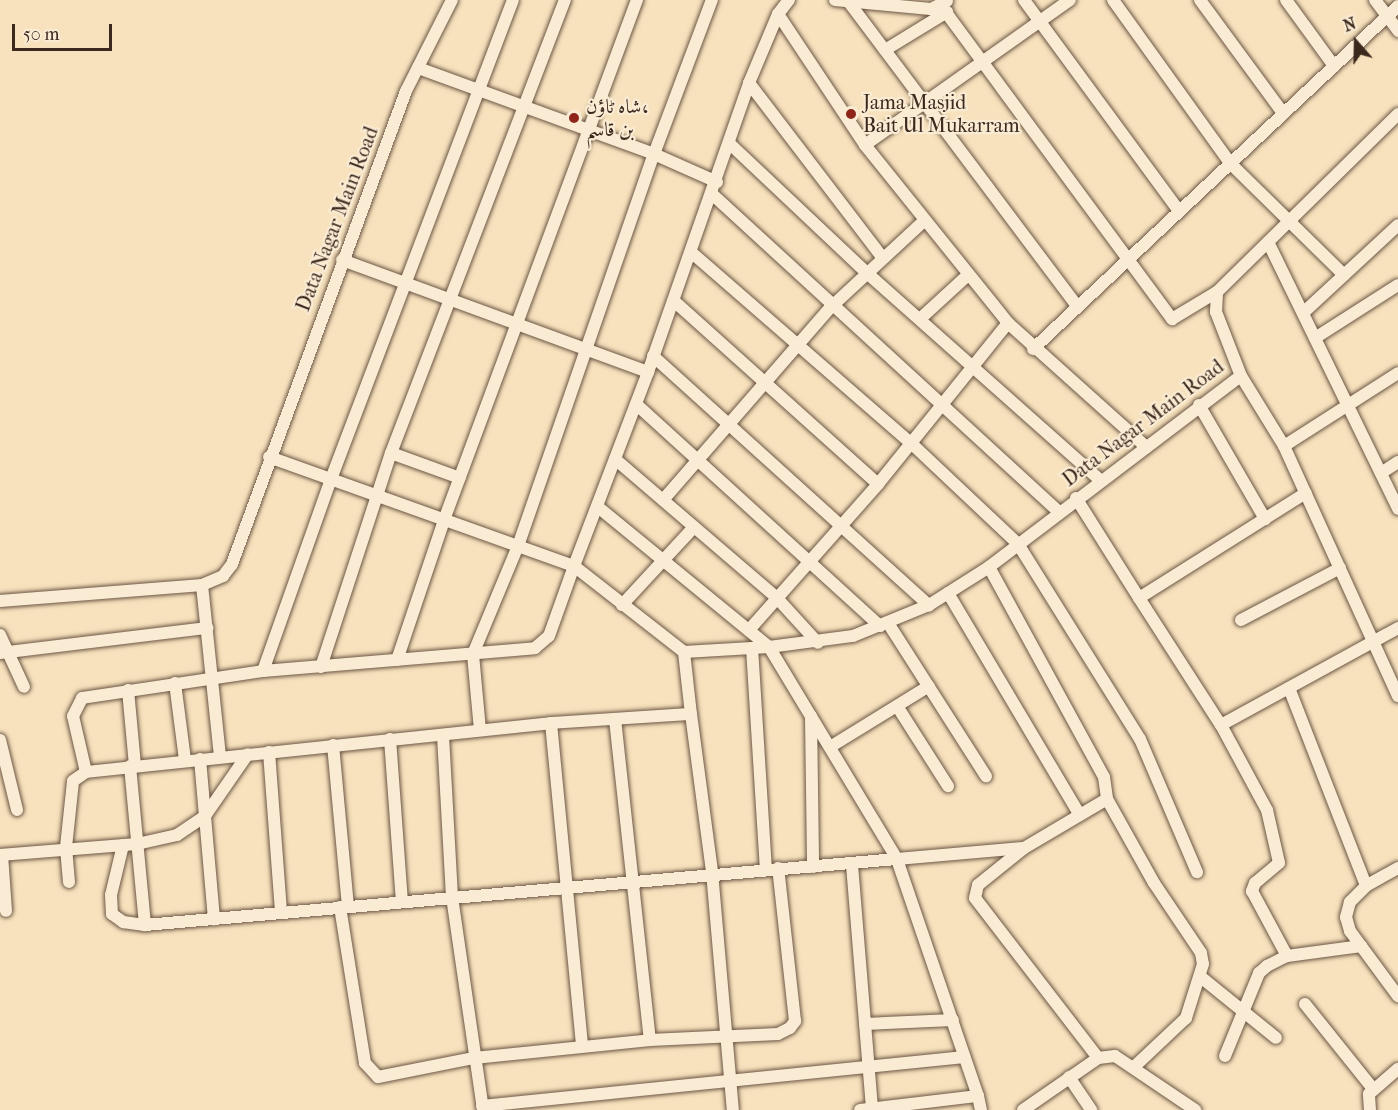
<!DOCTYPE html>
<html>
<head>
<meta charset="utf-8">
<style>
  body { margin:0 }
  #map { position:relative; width:1398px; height:1110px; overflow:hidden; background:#f7e2bd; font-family:"IM FELL French Canon",Amiri,serif }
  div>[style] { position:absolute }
  .roads { filter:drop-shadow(0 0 2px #6c5645) drop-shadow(0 0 2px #6c5645) }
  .minor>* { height:12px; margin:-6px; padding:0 6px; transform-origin:6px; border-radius:6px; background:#faecd4 }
  .dots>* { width:16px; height:16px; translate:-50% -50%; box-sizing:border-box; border:3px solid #faecd4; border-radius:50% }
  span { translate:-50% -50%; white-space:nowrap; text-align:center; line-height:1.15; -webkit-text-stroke:4.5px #faecd4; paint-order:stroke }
  .poi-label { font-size:20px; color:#3d281d }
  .left { translate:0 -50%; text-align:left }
  .street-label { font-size:20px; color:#3d281d }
  .north { position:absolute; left:1326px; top:12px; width:60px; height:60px; -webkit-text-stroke:4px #faecd4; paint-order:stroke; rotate:340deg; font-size:16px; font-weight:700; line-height:24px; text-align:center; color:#3d281d }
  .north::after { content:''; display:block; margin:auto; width:21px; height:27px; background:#3d281d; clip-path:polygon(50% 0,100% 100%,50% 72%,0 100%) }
  .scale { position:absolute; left:12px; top:24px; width:100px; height:27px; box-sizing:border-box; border:3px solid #3d281d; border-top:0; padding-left:8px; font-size:18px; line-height:21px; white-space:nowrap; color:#3d281d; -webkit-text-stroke:4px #faecd4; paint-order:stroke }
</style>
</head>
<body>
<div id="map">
  <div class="roads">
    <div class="minor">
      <div style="left:835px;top:0;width:96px;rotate:5.4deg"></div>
      <div style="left:931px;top:9px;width:18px;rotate:-27deg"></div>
      <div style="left:1024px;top:0;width:262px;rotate:53.7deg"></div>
      <div style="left:1113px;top:0;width:201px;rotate:54.3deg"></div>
      <div style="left:1230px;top:163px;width:160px;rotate:44.5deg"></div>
      <div style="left:1200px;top:0;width:140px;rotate:53.7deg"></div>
      <div style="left:1286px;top:0;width:82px;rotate:54deg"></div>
      <div style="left:1375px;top:0;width:39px;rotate:53deg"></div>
      <div style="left:848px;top:1px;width:381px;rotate:53.1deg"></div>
      <div style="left:942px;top:7px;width:388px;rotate:53.6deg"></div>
      <div style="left:1172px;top:319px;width:52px;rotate:-31deg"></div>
      <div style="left:778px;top:14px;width:157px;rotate:56.4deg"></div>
      <div style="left:865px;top:145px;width:228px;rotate:51.2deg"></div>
      <div style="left:1008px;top:323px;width:186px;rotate:41.9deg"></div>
      <div style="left:885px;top:50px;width:73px;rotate:-31.5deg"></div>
      <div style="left:418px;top:68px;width:251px;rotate:20deg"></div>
      <div style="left:654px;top:154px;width:69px;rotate:24deg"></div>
      <div style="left:749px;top:83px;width:220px;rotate:52.6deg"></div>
      <div style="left:729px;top:143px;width:190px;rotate:43.3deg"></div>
      <div style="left:867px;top:273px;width:312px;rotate:41.6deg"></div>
      <div style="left:865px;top:145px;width:251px;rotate:-35.3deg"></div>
      <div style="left:712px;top:194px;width:471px;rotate:42.5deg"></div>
      <div style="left:1268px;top:242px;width:297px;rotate:64deg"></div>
      <div style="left:691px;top:252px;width:293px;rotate:41deg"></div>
      <div style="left:912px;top:444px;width:146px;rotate:43.3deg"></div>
      <div style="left:1018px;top:544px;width:230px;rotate:58deg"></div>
      <div style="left:1140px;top:739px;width:145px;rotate:66.8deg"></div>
      <div style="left:342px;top:260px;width:326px;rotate:20.1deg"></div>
      <div style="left:648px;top:372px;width:306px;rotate:-70.7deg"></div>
      <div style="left:749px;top:83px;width:75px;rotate:-67.2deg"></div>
      <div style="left:778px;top:14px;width:18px;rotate:-52deg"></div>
      <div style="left:674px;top:301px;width:274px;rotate:41.9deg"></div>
      <div style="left:1303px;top:313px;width:129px;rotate:-42.8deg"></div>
      <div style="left:921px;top:318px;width:64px;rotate:-42.5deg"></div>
      <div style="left:1315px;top:338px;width:98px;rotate:-32.6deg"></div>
      <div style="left:1033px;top:349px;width:501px;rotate:-43.22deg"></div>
      <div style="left:653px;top:356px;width:372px;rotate:42.1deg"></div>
      <div style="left:1241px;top:376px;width:82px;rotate:58.4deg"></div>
      <div style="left:1284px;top:446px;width:275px;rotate:65.5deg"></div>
      <div style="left:636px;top:404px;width:330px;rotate:42.3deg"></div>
      <div style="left:1199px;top:405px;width:132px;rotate:59.9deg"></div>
      <div style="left:1284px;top:446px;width:135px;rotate:-32.6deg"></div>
      <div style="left:391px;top:453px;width:73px;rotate:19.9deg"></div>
      <div style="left:269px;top:457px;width:324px;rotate:19.7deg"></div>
      <div style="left:574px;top:566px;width:208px;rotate:-69.1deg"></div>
      <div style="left:615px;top:459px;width:212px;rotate:40.6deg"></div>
      <div style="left:776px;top:597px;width:62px;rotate:47.6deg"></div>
      <div style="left:1381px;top:473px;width:20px;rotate:-33deg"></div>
      <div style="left:1076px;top:498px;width:118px;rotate:57.8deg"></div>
      <div style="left:1139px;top:598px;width:197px;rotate:-32.2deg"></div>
      <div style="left:663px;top:500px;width:256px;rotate:-49deg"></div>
      <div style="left:831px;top:307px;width:127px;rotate:-42.8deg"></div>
      <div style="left:989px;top:567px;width:239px;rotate:61.3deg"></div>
      <div style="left:1104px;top:777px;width:22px;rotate:82deg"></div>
      <div style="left:1107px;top:799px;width:96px;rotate:149.4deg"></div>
      <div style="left:1024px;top:848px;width:59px;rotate:141.2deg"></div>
      <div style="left:978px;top:885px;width:13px;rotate:103deg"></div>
      <div style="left:975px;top:898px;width:202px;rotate:52.4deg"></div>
      <div style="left:1098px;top:1058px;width:17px;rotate:-7deg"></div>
      <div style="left:1115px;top:1056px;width:97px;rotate:34deg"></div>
      <div style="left:202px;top:585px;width:23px;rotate:-23deg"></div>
      <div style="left:223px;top:576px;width:15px;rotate:-53deg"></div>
      <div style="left:232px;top:564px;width:504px;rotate:-69.8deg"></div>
      <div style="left:406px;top:91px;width:102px;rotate:-63.2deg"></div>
      <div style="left:948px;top:593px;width:258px;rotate:59.3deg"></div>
      <div style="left:1139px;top:598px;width:151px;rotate:57.2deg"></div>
      <div style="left:1221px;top:725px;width:97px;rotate:61.6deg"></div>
      <div style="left:1267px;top:810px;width:54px;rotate:77.2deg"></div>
      <div style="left:1279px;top:863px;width:31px;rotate:140deg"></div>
      <div style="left:1255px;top:883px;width:9px;rotate:111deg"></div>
      <div style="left:1252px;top:891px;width:74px;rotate:61.7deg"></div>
      <div style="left:0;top:601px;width:203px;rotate:-4.5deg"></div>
      <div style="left:202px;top:585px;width:173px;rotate:84deg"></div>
      <div style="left:622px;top:605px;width:106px;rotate:-47.3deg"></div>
      <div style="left:1241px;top:620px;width:112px;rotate:-27.7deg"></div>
      <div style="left:888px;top:623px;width:182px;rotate:57.4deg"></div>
      <div style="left:749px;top:630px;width:195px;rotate:-48.5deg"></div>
      <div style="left:878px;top:484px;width:207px;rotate:-51.1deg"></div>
      <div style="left:0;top:635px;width:57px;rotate:65.2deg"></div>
      <div style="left:752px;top:648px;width:221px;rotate:86.4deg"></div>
      <div style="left:684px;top:652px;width:62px;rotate:83.6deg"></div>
      <div style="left:0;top:653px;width:209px;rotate:-6.9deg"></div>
      <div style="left:397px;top:660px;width:148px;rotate:-71.4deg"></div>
      <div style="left:444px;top:520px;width:555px;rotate:-69.64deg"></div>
      <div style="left:321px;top:667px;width:225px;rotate:-71.9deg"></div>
      <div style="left:391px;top:453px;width:485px;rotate:-69deg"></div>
      <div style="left:263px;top:671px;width:204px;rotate:-70.5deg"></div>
      <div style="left:331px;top:479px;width:512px;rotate:-69.2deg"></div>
      <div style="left:175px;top:683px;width:78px;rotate:82.6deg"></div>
      <div style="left:1289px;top:688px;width:212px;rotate:68.7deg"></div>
      <div style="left:128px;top:690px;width:75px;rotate:84.7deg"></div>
      <div style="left:897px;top:706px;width:95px;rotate:57.5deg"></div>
      <div style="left:811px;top:716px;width:151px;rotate:89.2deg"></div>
      <div style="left:615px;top:719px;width:323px;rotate:83.8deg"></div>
      <div style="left:551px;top:723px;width:325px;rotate:84.5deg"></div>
      <div style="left:1221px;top:725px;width:202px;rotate:-28.7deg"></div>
      <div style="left:480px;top:730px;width:76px;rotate:-95.3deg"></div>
      <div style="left:473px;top:654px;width:117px;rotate:-67.4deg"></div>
      <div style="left:518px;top:546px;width:415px;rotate:-70.9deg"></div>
      <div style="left:654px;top:154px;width:165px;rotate:-69.4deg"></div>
      <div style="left:443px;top:736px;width:161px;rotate:86.8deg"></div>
      <div style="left:452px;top:897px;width:215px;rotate:81.7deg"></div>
      <div style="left:390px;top:739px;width:162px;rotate:85.8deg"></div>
      <div style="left:0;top:740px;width:72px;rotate:76.3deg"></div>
      <div style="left:333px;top:745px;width:162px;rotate:84.7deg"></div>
      <div style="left:830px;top:747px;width:116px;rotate:-31.6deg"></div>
      <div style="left:269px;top:752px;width:161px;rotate:85.7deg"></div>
      <div style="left:200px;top:759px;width:161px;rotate:85deg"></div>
      <div style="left:130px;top:766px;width:160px;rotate:84.6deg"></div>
      <div style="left:86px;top:772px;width:57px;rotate:-103.1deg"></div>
      <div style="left:73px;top:716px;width:20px;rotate:-63deg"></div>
      <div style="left:82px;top:698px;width:183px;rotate:-8.5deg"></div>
      <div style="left:263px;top:671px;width:273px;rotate:-4.8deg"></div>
      <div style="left:535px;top:648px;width:18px;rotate:-41deg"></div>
      <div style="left:549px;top:636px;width:74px;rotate:-70.3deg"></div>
      <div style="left:574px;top:566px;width:140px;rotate:38deg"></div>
      <div style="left:684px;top:652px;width:85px;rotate:-3.4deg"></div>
      <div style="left:769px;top:647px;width:222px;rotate:-140.7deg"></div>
      <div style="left:1107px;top:799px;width:96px;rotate:60.8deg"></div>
      <div style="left:1154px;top:883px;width:84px;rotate:56.1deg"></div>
      <div style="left:1201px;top:953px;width:11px;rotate:80deg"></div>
      <div style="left:1203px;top:964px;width:57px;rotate:107.5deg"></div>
      <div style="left:1186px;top:1018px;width:71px;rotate:136.7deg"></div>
      <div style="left:123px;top:845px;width:51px;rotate:103.5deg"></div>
      <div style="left:111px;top:895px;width:19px;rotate:87deg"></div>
      <div style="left:112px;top:914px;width:14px;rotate:36deg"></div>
      <div style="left:123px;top:922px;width:22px;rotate:8deg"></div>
      <div style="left:145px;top:925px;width:755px;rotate:-5.02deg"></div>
      <div style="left:897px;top:859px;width:248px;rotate:-121.1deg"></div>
      <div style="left:769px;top:647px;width:85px;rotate:-7.5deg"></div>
      <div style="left:853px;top:636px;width:82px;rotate:-22.2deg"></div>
      <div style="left:929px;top:605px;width:71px;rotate:-32.3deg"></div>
      <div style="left:989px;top:567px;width:316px;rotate:-37.2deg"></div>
      <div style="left:1241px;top:376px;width:69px;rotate:-111.3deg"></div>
      <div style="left:1216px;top:312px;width:20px;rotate:-87deg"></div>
      <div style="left:1217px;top:292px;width:254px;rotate:-44.5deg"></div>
      <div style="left:0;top:855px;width:137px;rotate:-4.6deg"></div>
      <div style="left:137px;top:844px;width:41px;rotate:-12.7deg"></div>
      <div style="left:177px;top:835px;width:34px;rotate:-34deg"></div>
      <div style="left:205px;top:816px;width:75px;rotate:-55.3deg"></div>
      <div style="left:2px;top:855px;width:56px;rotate:85.9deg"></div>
      <div style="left:852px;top:865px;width:246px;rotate:85.3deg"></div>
      <div style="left:1398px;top:868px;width:37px;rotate:151deg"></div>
      <div style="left:1366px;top:886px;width:23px;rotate:135deg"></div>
      <div style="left:1350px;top:902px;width:16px;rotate:105deg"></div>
      <div style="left:1346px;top:917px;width:15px;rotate:74deg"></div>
      <div style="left:1350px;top:931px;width:81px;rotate:53.6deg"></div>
      <div style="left:69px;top:882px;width:35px;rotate:-95deg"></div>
      <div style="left:66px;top:847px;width:66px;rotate:-83.9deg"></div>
      <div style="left:73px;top:781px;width:16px;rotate:-35deg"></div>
      <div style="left:86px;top:772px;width:468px;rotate:-6deg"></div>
      <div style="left:551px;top:723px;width:140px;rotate:-3.7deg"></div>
      <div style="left:691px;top:714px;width:159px;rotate:82.4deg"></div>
      <div style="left:712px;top:872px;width:239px;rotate:85deg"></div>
      <div style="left:340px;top:907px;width:158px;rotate:80.9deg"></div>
      <div style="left:365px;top:1063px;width:19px;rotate:47deg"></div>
      <div style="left:378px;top:1077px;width:98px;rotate:-11.2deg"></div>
      <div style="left:474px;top:1058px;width:177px;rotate:-5.8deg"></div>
      <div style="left:650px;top:1040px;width:128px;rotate:-2.7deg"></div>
      <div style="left:778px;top:1034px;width:13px;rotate:-27deg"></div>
      <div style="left:790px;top:1028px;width:9px;rotate:-54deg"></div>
      <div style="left:795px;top:1021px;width:154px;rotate:-96.3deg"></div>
      <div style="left:1202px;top:978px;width:95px;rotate:39deg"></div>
      <div style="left:1305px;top:1004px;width:109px;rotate:51.3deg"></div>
      <div style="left:865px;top:1024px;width:88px;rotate:-2.6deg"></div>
      <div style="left:1225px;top:1056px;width:90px;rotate:-67.7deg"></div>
      <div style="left:1259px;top:973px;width:11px;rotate:-41deg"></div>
      <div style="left:1267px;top:966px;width:22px;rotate:-27deg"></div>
      <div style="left:1287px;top:956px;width:75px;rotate:-7.7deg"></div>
      <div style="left:1069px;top:1077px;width:40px;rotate:56deg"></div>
      <div style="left:978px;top:1096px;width:250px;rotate:-108.9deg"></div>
      <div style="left:897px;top:859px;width:126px;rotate:-5deg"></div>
      <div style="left:482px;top:1106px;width:485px;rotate:-5.8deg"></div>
      <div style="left:860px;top:1110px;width:119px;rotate:-6.8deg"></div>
      <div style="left:978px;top:1096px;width:14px;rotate:78deg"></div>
      <div style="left:1023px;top:1110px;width:91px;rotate:-34.7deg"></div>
      <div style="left:1370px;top:1110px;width:16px;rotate:-94deg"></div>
      <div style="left:1369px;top:1094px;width:38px;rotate:-41deg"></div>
    </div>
  </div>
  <div class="dots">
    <div style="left:851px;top:114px;background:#8f2418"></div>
    <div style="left:574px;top:118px;background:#8f2418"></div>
  </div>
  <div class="poi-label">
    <span class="left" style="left:863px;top:114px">Jama Masjid<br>Bait Ul Mukarram</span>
    <span class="left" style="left:586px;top:118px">شاہ ٹاؤن،<br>بن قاسم</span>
  </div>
  <div class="street-label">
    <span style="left:337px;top:219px;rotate:-69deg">Data Nagar Main Road</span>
    <span style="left:1143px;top:423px;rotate:-37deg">Data Nagar Main Road</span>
  </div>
  <div class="north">N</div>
  <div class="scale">50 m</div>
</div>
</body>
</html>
